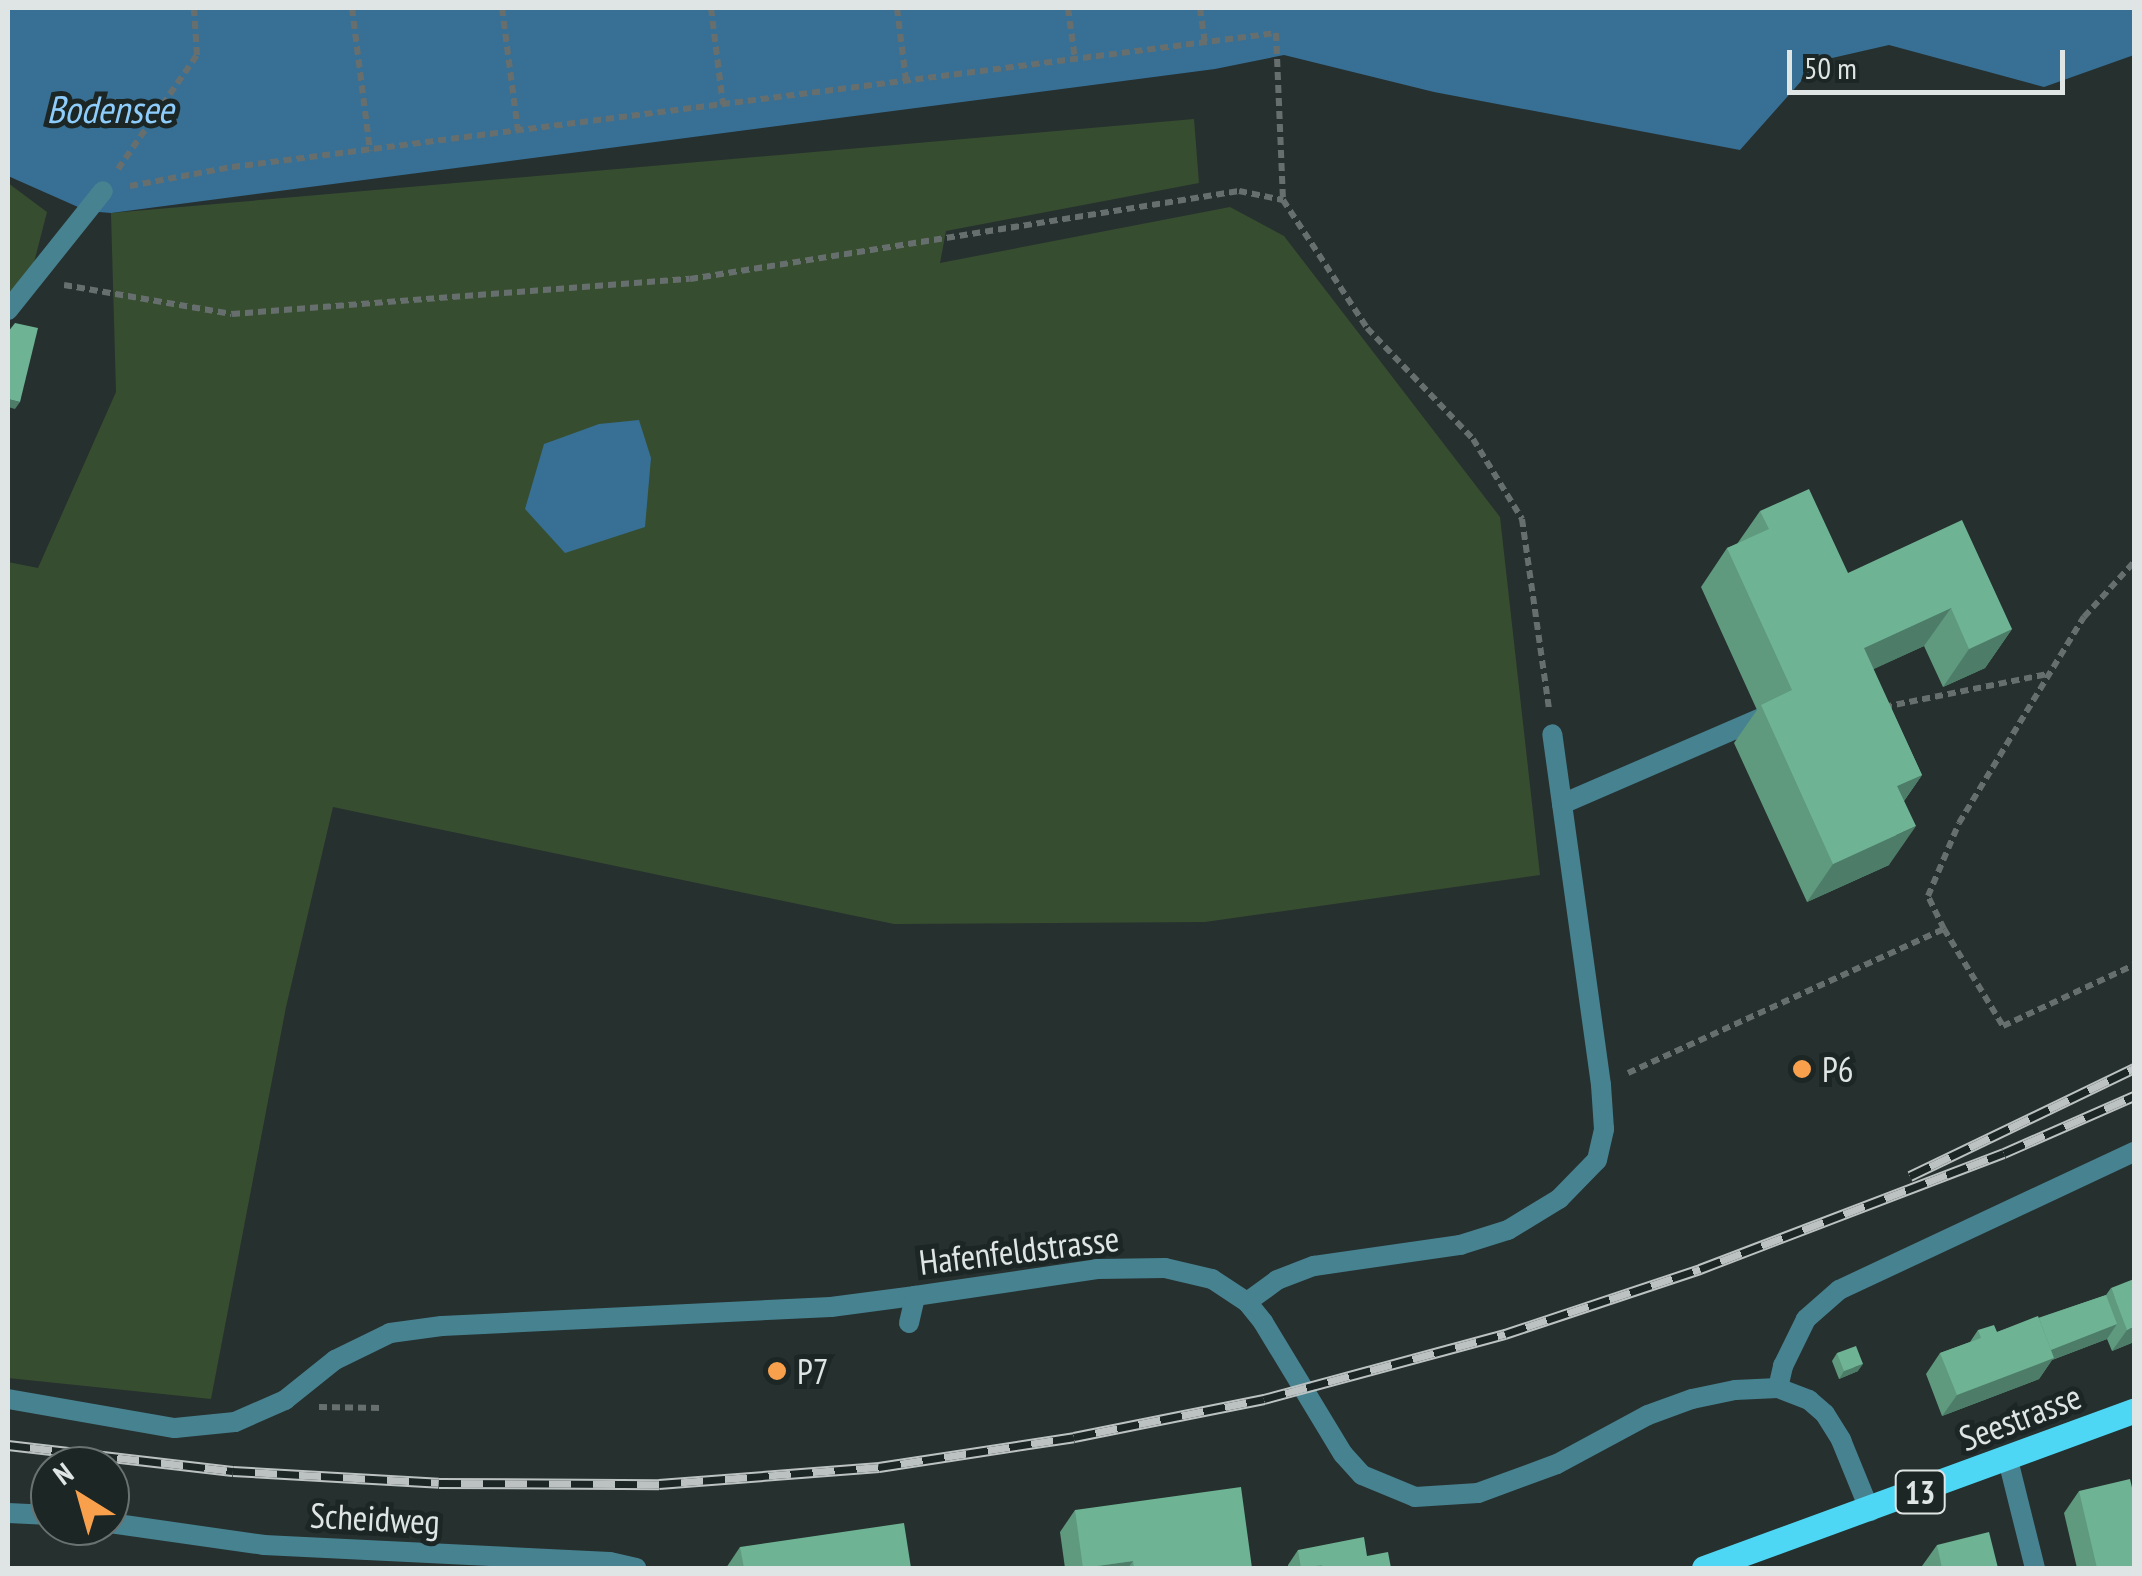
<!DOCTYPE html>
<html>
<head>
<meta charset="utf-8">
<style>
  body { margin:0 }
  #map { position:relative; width:2142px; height:1576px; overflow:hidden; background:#26302f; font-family:"PT Sans Narrow",sans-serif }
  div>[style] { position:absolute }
  .green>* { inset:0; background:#374d30 }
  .water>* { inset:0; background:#376f95 }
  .path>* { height:6px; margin-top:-3px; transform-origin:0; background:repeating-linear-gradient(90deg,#676f6e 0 8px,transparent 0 13px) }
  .lane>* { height:20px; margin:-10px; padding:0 10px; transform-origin:10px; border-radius:10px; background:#478290 }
  .street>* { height:20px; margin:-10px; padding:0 10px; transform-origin:10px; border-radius:10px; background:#478290 }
  .primary>* { height:25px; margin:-12.5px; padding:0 12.5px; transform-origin:12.5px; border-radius:12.5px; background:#4ed7f4 }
  .rail>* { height:11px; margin-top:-5.5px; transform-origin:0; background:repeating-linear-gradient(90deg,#1c2625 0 22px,#bcc2c1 0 44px); box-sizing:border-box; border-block:2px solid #bcc2c1 }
  .wall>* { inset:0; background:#5f9a7f }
  .shaded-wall>* { inset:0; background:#4d7d68 }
  .building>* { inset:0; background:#6eb394 }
  .dots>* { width:28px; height:28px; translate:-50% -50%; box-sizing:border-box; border:5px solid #1c2625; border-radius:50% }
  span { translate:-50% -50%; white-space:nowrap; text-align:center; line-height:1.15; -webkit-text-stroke:10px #1c2625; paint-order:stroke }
  .shield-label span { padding:2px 8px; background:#1c2625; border:2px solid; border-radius:8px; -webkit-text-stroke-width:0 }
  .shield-label { font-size:32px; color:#dfe5e4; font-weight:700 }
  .poi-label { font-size:35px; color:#dfe5e4 }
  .left { translate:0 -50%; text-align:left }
  .street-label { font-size:35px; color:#dfe5e4 }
  .water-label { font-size:38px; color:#8ecdfb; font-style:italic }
  .frame { position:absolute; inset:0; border:10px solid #dfe5e4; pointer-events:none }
  .north { position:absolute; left:30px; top:1446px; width:100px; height:100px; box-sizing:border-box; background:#1c2625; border:2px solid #6a7271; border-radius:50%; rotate:323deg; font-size:28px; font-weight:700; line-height:40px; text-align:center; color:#dfe5e4 }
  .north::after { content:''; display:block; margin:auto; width:35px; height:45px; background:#f9a04c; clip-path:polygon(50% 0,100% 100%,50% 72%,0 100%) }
  .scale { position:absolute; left:1787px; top:50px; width:278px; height:45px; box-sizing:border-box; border:5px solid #dfe5e4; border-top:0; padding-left:12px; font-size:30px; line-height:35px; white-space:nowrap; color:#dfe5e4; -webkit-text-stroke:8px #1c2625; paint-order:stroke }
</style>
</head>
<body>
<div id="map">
  <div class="green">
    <div style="clip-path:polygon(1194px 119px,1199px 183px,946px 231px,940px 263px,1230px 207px,1284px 236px,1500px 517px,1540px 875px,1205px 922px,894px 924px,333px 807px,286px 1007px,211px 1399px,8px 1378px,8px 562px,38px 568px,116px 392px,111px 213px)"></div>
    <div style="clip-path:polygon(8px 183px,47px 212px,28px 286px,8px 310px)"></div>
  </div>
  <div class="water">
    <div style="clip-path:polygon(8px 8px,2134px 8px,2134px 55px,2044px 87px,1889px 45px,1819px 61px,1740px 150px,1434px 92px,1284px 55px,1215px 69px,111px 213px,87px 211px,8px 176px)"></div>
    <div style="clip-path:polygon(639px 420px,651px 458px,645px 527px,565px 553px,525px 509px,544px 444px,599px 424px)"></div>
  </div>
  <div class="path">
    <div style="left:352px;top:8px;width:144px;rotate:82.8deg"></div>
    <div style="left:502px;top:8px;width:124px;rotate:82.6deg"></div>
    <div style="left:711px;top:8px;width:97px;rotate:82.9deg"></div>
    <div style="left:897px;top:8px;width:73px;rotate:82.9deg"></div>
    <div style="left:1068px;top:8px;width:51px;rotate:82.2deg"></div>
    <div style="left:1200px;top:8px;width:35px;rotate:82deg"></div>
    <div style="left:118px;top:169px;width:139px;rotate:-55.3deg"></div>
    <div style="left:197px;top:55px;width:47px;rotate:-93.7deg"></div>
    <div style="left:130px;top:186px;width:104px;rotate:-10.6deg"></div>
    <div style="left:232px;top:167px;width:1053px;rotate:-7.31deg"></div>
    <div style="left:1276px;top:33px;width:167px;rotate:87.6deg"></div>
    <div style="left:64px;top:285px;width:170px;rotate:9.8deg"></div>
    <div style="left:232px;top:314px;width:459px;rotate:-4.4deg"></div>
    <div style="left:690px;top:279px;width:556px;rotate:-9.11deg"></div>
    <div style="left:1239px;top:191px;width:45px;rotate:11.6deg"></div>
    <div style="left:1283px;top:200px;width:153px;rotate:56.7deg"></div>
    <div style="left:1367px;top:328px;width:153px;rotate:46.3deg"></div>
    <div style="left:1473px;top:439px;width:94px;rotate:58.5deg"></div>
    <div style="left:1522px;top:519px;width:191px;rotate:81.9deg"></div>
    <div style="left:1884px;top:707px;width:167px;rotate:-11.4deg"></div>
    <div style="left:1944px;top:929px;width:114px;rotate:58.7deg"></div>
    <div style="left:2003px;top:1026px;width:145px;rotate:-25deg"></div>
    <div style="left:1628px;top:1073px;width:347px;rotate:-24.5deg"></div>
    <div style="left:1944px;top:929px;width:37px;rotate:-116deg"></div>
    <div style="left:1928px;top:896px;width:79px;rotate:-67deg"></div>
    <div style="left:1959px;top:823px;width:241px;rotate:-58.8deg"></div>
    <div style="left:2084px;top:617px;width:74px;rotate:-47.7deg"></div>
    <div style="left:319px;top:1407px;width:63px;rotate:0.9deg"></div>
  </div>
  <div class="lane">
    <div style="left:8px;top:310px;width:152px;rotate:-51.4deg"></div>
    <div style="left:1562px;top:804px;width:217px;rotate:-23.4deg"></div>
    <div style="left:8px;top:1399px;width:169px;rotate:9.9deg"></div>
    <div style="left:175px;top:1428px;width:60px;rotate:-5.7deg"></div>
    <div style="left:235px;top:1422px;width:55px;rotate:-23.7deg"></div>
    <div style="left:285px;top:1400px;width:64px;rotate:-38.7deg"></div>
    <div style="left:335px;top:1360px;width:61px;rotate:-26.1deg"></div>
    <div style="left:390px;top:1333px;width:52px;rotate:-7.7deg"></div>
    <div style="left:442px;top:1326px;width:389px;rotate:-2.8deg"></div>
    <div style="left:831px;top:1307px;width:85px;rotate:-7.5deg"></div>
  </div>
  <div class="street">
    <div style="left:1247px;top:1302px;width:37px;rotate:-36deg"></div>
    <div style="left:1277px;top:1280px;width:40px;rotate:-21deg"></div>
    <div style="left:1314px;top:1266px;width:148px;rotate:-8.2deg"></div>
    <div style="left:1460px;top:1245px;width:50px;rotate:-17.4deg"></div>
    <div style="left:1508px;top:1230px;width:60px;rotate:-31.3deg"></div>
    <div style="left:1559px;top:1199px;width:54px;rotate:-45.7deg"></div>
    <div style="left:1597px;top:1160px;width:32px;rotate:-77deg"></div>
    <div style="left:1604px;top:1129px;width:44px;rotate:-93.9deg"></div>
    <div style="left:1601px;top:1085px;width:354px;rotate:-97.9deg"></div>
    <div style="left:909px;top:1323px;width:28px;rotate:-77deg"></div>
    <div style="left:915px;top:1296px;width:184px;rotate:-8.4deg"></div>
    <div style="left:1097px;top:1269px;width:68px;rotate:-0.8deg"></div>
    <div style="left:1165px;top:1268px;width:48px;rotate:13.2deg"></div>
    <div style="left:1212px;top:1279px;width:42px;rotate:33.3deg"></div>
    <div style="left:1247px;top:1302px;width:26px;rotate:51deg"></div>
    <div style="left:1263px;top:1322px;width:154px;rotate:58.8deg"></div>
    <div style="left:1343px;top:1454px;width:28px;rotate:48deg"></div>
    <div style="left:1362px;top:1475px;width:57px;rotate:22.5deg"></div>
    <div style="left:1415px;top:1497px;width:63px;rotate:-3.6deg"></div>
    <div style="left:1478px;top:1493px;width:84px;rotate:-20.2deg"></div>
    <div style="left:1557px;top:1464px;width:103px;rotate:-28.3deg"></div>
    <div style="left:1648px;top:1415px;width:47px;rotate:-20deg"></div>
    <div style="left:1692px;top:1399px;width:44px;rotate:-11.8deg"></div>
    <div style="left:1735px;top:1390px;width:43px;rotate:-2.7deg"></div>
    <div style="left:1778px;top:1388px;width:33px;rotate:21deg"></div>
    <div style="left:1809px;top:1400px;width:21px;rotate:41deg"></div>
    <div style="left:1825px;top:1414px;width:31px;rotate:58deg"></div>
    <div style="left:1841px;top:1440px;width:77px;rotate:67.8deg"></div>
    <div style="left:1778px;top:1388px;width:23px;rotate:-77deg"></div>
    <div style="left:1783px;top:1366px;width:52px;rotate:-63.9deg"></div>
    <div style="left:1806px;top:1319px;width:44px;rotate:-41.3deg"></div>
    <div style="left:1839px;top:1290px;width:326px;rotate:-25.1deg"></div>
    <div style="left:2008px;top:1460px;width:111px;rotate:76deg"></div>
    <div style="left:8px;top:1513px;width:42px;rotate:2.7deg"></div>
    <div style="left:110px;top:1523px;width:156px;rotate:8.1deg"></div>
    <div style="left:264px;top:1545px;width:346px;rotate:2.8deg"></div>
    <div style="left:610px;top:1562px;width:27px;rotate:13deg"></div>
  </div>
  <div class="primary">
    <div style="left:1704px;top:1568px;width:458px;rotate:-20.1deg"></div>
  </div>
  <div class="rail">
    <div style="left:1910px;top:1176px;width:249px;rotate:-25.7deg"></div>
    <div style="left:8px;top:1445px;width:226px;rotate:6.6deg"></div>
    <div style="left:233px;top:1471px;width:206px;rotate:3.3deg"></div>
    <div style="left:439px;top:1483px;width:220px;rotate:0.3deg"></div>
    <div style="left:659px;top:1484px;width:221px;rotate:-4.4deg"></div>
    <div style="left:879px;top:1467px;width:197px;rotate:-8.7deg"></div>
    <div style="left:1074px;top:1437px;width:194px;rotate:-11.3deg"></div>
    <div style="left:1264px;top:1399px;width:250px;rotate:-15.1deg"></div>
    <div style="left:1505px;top:1334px;width:206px;rotate:-18.4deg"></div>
    <div style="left:1700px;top:1269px;width:325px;rotate:-20.9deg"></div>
    <div style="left:2004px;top:1153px;width:142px;rotate:-23.7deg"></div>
  </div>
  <div class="wall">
    <div style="clip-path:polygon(1760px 511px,1848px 573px,2012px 629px,1985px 668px,1943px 687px,1924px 646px,1873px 669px,1922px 775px,1904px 801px,1889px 865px,1807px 902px,1734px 743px,1757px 710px,1701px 587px,1727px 548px,1737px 544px)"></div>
    <div style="clip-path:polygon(2111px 1288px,2134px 1342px,2112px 1351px,2107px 1339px,2052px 1360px,2039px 1379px,1942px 1416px,1926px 1374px,1940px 1353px,1970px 1342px,1978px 1330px,1997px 1332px,2106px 1295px)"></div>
    <div style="clip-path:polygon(1837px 1353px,1858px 1371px,1839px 1379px,1832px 1361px)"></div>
    <div style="clip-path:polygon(2079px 1491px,2134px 1568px,2077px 1568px,2064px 1513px)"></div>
    <div style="clip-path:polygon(1075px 1510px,1252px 1568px,1065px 1568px,1060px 1532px)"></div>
    <div style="clip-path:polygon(1937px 1545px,1998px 1568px,1923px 1568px,1922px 1566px)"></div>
    <div style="clip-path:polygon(740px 1547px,911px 1568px,726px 1568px)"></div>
    <div style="clip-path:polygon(1298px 1550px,1367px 1556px,1391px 1568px,1288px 1568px,1288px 1565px)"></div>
  </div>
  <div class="shaded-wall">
    <div style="clip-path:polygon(8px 399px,20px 402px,15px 409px,8px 407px)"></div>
    <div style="clip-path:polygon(1951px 608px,1924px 646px,1837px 686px,1864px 648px)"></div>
    <div style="clip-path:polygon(2012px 629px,1985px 668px,1943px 687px,1969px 649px)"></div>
    <div style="clip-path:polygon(1922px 775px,1895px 814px,1897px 786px)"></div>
    <div style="clip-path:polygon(1916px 826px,1889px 865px,1807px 902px,1833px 864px)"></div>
    <div style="clip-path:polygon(2117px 1324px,2107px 1339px,2052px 1360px,2039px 1379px,1942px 1416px,1957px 1395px,2044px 1352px)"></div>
    <div style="clip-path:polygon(2134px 1327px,2134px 1342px,2112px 1351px,2127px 1330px)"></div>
    <div style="clip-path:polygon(1863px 1364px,1858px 1371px,1839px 1379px,1844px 1371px)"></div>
    <div style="clip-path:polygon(1133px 1561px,1128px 1568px,1083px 1568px)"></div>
  </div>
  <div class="building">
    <div style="clip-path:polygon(15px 323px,38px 328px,20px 402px,8px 399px,8px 332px)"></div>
    <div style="clip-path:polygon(1809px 489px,1848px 573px,1962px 520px,2012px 629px,1969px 649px,1951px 608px,1864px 648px,1922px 775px,1897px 786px,1916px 826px,1833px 864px,1761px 705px,1792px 690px,1727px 548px,1769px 529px,1760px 511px)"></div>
    <div style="clip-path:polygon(2134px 1279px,2134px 1327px,2127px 1330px,2111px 1288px)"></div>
    <div style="clip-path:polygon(2106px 1295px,2117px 1324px,2051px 1350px,2039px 1318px)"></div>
    <div style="clip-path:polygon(2038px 1316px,2054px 1358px,1957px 1395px,1940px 1353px,1981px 1338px,1978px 1330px,1994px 1325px,1997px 1332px)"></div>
    <div style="clip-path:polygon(1856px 1346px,1863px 1364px,1844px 1371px,1837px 1353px)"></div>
    <div style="clip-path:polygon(2130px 1479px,2134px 1496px,2134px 1568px,2097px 1568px,2079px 1491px)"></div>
    <div style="clip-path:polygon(1241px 1487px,1252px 1568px,1134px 1568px,1133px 1561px,1083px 1568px,1075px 1510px)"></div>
    <div style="clip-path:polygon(904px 1523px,911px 1568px,744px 1568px,740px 1547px)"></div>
    <div style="clip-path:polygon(1989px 1532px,1998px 1568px,1942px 1568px,1937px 1545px)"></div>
    <div style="clip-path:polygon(1364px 1537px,1367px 1556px,1388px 1552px,1391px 1568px,1322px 1568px,1322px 1565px,1301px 1568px,1298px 1550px)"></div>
  </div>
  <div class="dots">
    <div style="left:1802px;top:1069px;background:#f9a04c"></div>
    <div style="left:777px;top:1371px;background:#f9a04c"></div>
  </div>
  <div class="shield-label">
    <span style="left:1920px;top:1492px">13</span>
  </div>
  <div class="poi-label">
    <span class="left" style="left:1822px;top:1069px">P6</span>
    <span class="left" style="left:797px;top:1371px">P7</span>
  </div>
  <div class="street-label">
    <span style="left:1019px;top:1250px;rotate:-7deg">Hafenfeldstrasse</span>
    <span style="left:2020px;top:1417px;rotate:-21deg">Seestrasse</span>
    <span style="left:375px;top:1518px;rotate:3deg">Scheidweg</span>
  </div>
  <div class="water-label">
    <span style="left:110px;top:109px">Bodensee</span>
  </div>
  <div class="frame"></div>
  <div class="north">N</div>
  <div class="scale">50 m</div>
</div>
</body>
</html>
